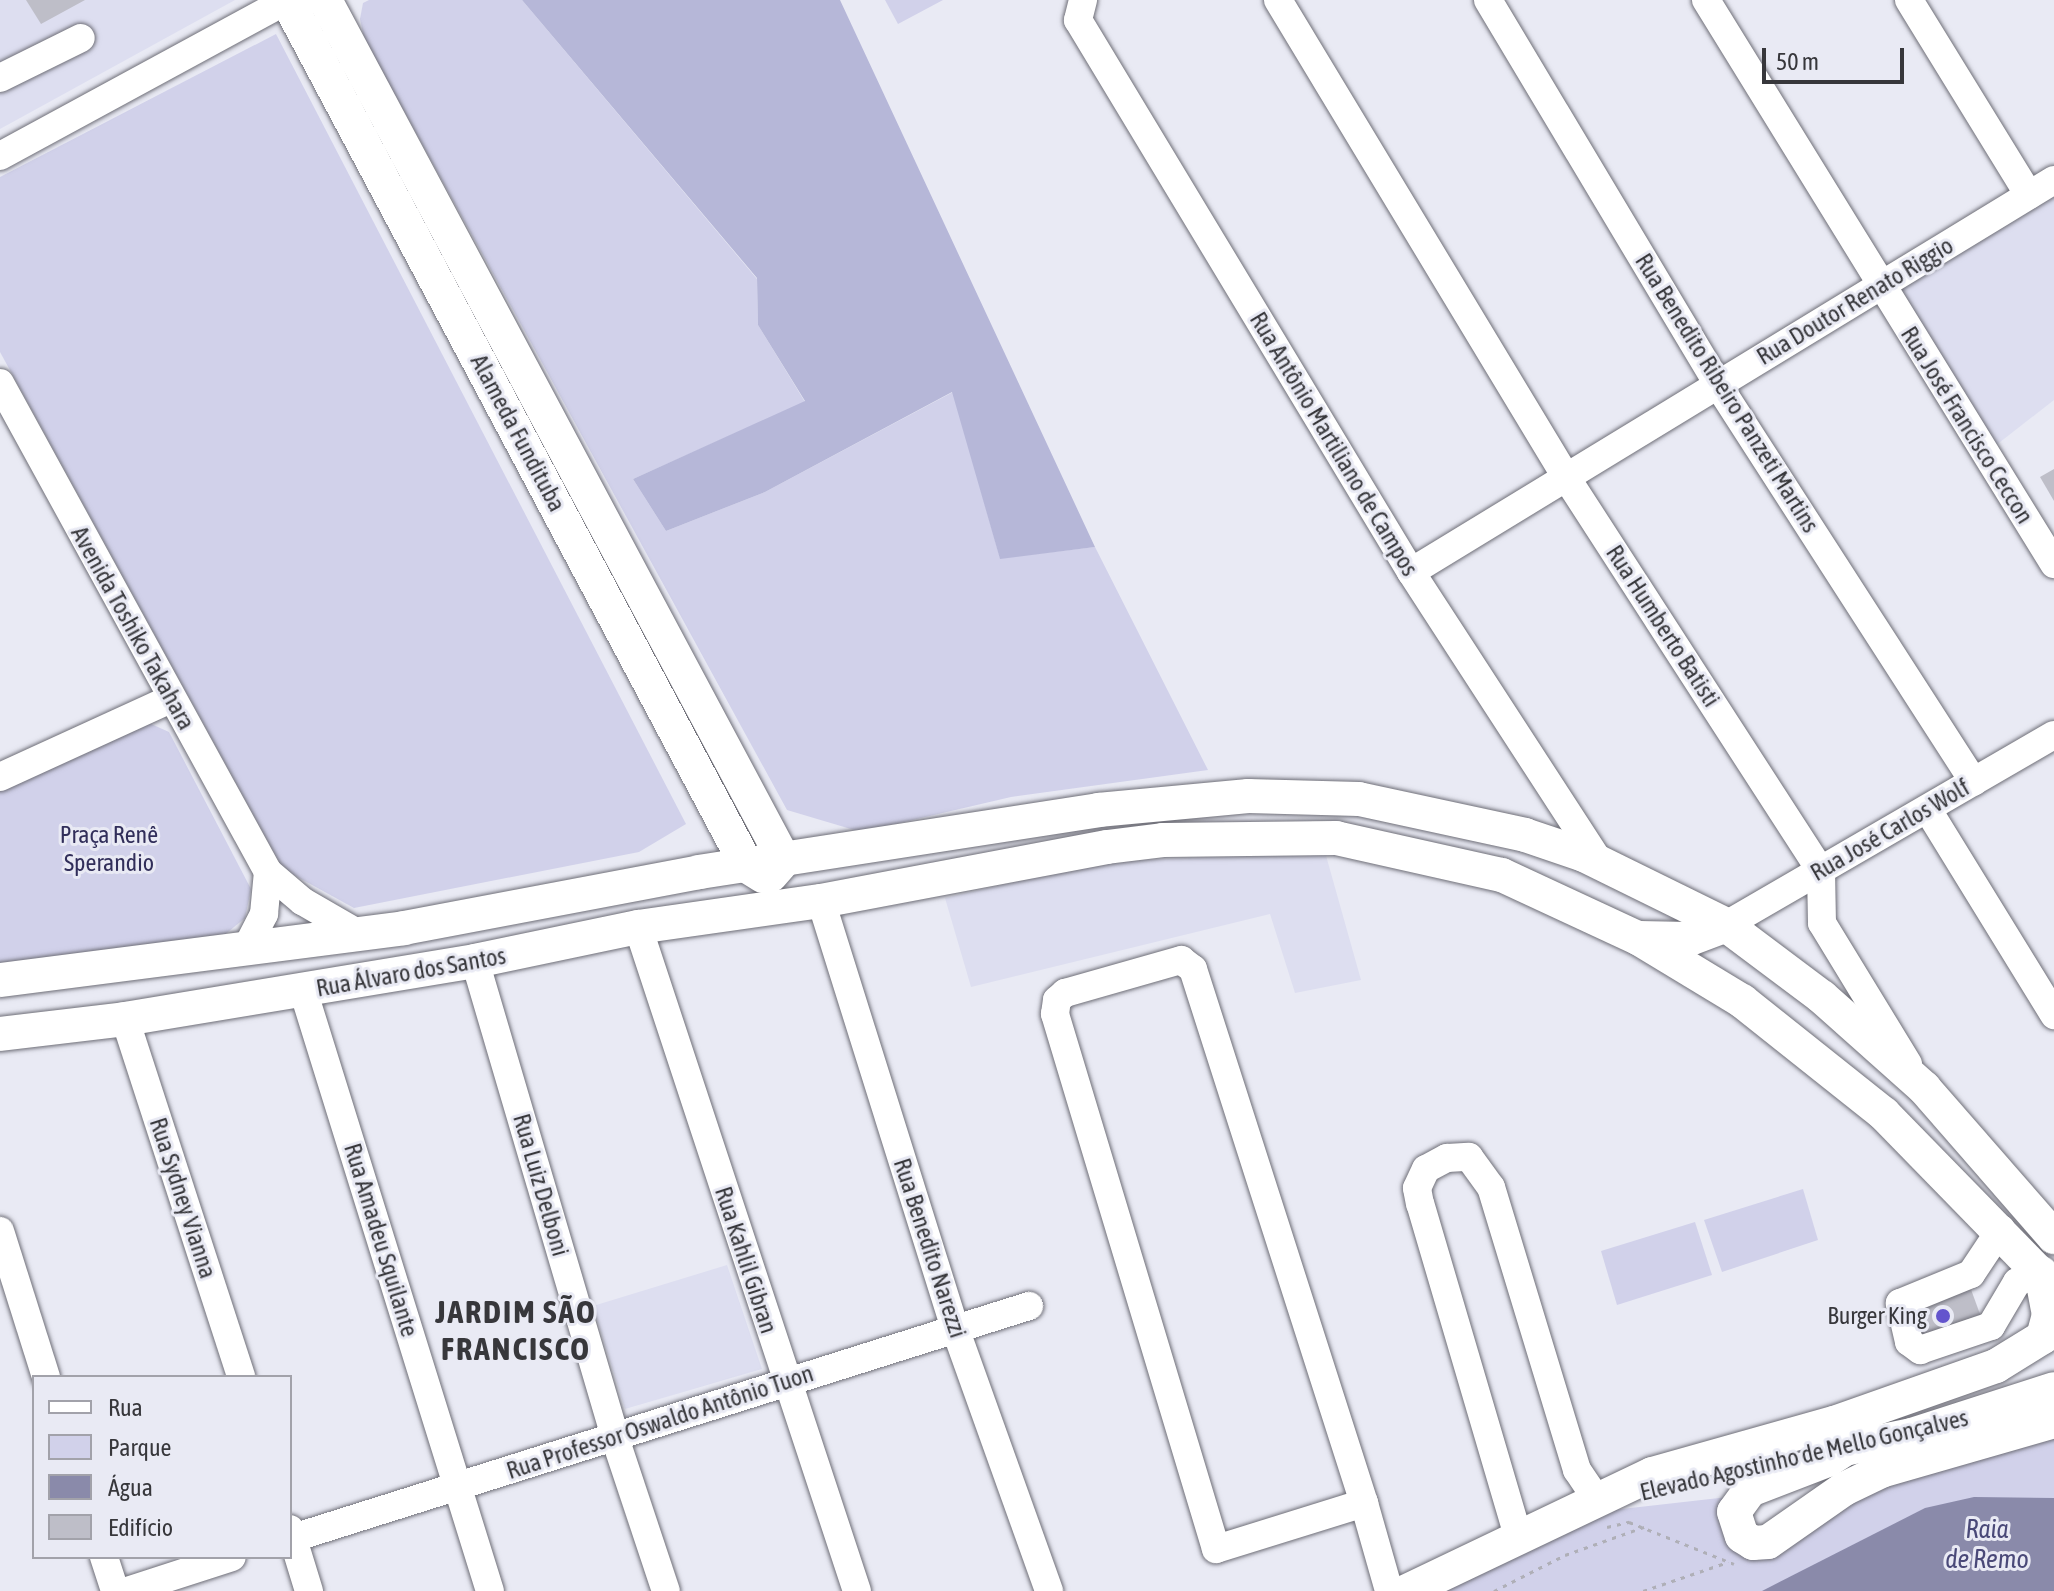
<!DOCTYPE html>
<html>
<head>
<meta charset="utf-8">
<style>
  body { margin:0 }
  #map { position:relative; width:2054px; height:1591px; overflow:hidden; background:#e9eaf4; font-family:"Asap Condensed",sans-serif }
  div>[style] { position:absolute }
  .built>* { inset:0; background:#dddef0 }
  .green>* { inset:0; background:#d1d1ea }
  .forest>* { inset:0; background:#b6b7d8 }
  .water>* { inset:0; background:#8a8aaa }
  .building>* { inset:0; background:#bebec8 }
  .path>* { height:3px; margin-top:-1.5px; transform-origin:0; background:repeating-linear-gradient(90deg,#afafb7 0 4px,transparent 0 10px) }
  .roads { filter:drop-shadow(0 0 2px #6e6e77) drop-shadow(0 0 2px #6e6e77) }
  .minor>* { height:28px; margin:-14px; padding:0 14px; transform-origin:14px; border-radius:14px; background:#fff }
  .major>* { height:34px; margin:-17px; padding:0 17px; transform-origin:17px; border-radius:17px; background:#fff }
  .dots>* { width:22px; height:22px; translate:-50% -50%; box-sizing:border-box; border:4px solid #e9eaf4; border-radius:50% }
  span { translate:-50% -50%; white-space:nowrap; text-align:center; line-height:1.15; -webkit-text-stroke:6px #e9eaf4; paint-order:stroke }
  .street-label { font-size:24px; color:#37373b }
  .park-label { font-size:24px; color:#312e5a }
  .poi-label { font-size:24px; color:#37373b }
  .right { translate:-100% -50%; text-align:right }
  .water-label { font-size:26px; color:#4a4978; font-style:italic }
  .district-label { font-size:32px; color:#37373b; font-weight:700; letter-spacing:2px }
  .legend { position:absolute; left:32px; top:1375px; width:260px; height:184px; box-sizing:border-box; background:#e9eaf4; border:2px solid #a2a2aa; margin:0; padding:10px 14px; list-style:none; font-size:24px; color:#37373b }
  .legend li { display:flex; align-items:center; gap:16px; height:40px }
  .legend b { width:40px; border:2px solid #a2a2aa }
  .scale { position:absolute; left:1762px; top:48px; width:142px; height:36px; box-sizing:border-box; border:4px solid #37373b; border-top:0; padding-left:10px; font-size:24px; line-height:28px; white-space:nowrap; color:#37373b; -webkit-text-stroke:6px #e9eaf4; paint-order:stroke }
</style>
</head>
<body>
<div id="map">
  <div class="built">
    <div style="clip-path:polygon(0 0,235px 0,0 129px)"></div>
    <div style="clip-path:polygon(2054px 191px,2054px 400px,1995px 446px,1894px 290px)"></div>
    <div style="clip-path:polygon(1325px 852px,1361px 980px,1295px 993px,1270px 914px,971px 987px,945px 898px,1099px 862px)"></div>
    <div style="clip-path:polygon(727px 1265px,762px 1369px,625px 1409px,593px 1306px)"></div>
  </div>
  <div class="green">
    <div style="clip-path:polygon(369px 0,522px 0,757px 279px,758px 325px,805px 402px,633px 479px,666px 531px,765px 492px,953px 392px,1000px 558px,1095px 547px,1208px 770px,1011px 797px,861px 832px,787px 810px,364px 38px,360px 19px,363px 3px)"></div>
    <div style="clip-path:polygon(885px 0,943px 0,898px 24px)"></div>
    <div style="clip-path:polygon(276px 34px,686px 824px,639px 852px,354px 908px,283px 869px,0 352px,0 177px)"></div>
    <div style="clip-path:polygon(140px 719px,169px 732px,251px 889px,245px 918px,222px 937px,0 970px,0 786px)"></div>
    <div style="clip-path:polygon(1803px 1189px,1818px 1240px,1722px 1272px,1704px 1220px)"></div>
    <div style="clip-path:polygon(1695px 1222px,1712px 1275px,1617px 1305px,1601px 1251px)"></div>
    <div style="clip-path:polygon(2054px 1428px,2054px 1591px,1438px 1591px,1613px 1510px,1728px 1497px,1731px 1542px)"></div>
  </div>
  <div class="forest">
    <div style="clip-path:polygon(522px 0,840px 0,1095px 547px,1000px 559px,952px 392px,765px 492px,666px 531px,633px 479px,805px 401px,758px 325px,757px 278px)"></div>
  </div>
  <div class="water">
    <div style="clip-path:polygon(1974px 1497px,2054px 1498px,2054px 1591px,1762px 1591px,1925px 1508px)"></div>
  </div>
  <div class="building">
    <div style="clip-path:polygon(26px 0,85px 0,41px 24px)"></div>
    <div style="clip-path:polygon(2054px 469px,2054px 501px,2040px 477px)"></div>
    <div style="clip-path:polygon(1969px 1284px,1984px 1325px,1924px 1345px,1904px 1306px)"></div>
  </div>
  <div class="path">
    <div style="left:1607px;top:1527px;width:23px;rotate:-13deg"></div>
    <div style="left:1629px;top:1522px;width:113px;rotate:21.8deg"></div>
    <div style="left:1494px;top:1591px;width:80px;rotate:-26.9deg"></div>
    <div style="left:1565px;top:1555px;width:84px;rotate:-19.5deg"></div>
    <div style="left:1643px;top:1591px;width:90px;rotate:-18.8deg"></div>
  </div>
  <div class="roads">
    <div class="minor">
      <div style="left:1083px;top:0;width:21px;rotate:104deg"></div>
      <div style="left:1078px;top:20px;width:645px;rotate:58.9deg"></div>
      <div style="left:1411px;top:572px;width:346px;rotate:57deg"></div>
      <div style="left:1278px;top:0;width:557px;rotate:58.88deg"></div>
      <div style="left:1566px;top:477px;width:469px;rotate:57.1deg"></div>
      <div style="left:1821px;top:871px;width:52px;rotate:88.9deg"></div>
      <div style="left:1822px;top:923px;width:165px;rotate:58.6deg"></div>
      <div style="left:1488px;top:0;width:448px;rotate:59.1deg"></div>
      <div style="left:1718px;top:385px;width:472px;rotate:57.2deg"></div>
      <div style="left:1706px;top:0;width:663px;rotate:58.32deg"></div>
      <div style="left:1909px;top:0;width:229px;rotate:58.4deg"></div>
      <div style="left:0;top:78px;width:90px;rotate:-26.3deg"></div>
      <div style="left:0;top:156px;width:327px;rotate:-28.5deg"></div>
      <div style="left:287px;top:0;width:21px"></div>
      <div style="left:0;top:383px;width:558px;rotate:61.27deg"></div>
      <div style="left:268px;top:872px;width:45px;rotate:40.5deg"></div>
      <div style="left:302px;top:901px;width:68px;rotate:30deg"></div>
      <div style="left:1411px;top:572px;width:753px;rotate:-31.37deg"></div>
      <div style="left:0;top:777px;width:187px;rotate:-24.6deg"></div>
      <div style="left:1928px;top:810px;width:241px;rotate:58.4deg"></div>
      <div style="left:821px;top:901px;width:451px;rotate:72.6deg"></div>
      <div style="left:956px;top:1331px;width:276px;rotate:70.3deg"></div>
      <div style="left:1726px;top:925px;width:379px;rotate:-30.1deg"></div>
      <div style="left:638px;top:927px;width:699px;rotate:71.75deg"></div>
      <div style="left:245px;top:951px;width:42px;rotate:-62.8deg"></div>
      <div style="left:264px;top:914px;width:42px;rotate:-84.6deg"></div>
      <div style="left:475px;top:961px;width:497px;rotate:73.6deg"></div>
      <div style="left:615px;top:1438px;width:161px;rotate:71.6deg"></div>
      <div style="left:303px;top:990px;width:629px;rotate:72.72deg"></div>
      <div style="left:125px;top:1019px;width:376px;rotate:72deg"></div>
      <div style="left:2001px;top:1229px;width:54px;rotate:123.7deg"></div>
      <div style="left:1971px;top:1274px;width:77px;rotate:157.8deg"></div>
      <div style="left:1900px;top:1303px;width:40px;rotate:77deg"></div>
      <div style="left:1909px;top:1342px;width:14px;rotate:36deg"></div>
      <div style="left:1920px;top:1350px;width:75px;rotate:-18.7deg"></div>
      <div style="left:1991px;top:1326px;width:51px;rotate:-59.4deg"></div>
      <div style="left:2017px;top:1282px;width:26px;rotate:-21deg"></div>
      <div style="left:0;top:1231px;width:153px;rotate:72.5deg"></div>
      <div style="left:1364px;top:1503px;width:155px;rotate:162.7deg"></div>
      <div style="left:1216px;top:1549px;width:559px;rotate:-106.75deg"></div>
      <div style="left:1055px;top:1014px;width:14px;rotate:-82deg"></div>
      <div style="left:1057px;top:1000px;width:11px;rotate:-41deg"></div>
      <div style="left:1065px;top:993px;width:121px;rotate:-15.9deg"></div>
      <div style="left:1181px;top:960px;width:15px;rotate:37deg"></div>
      <div style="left:1193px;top:969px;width:561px;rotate:72.24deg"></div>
      <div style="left:1364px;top:1503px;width:91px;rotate:74.1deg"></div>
      <div style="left:290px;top:1529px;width:65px;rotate:73deg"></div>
      <div style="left:1518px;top:1536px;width:346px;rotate:-106.4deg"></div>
      <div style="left:1420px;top:1204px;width:16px;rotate:-101deg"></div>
      <div style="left:1417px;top:1188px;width:21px;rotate:-65deg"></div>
      <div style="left:1426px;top:1169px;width:24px;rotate:-28deg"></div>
      <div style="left:1447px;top:1158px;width:22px;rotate:-3deg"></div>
      <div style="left:1469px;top:1157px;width:37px;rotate:54deg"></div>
      <div style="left:1491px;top:1187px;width:296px;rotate:73.1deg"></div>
      <div style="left:1577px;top:1470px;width:37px;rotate:56deg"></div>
      <div style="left:290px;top:1539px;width:775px;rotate:-17.5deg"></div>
      <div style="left:104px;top:1557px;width:36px;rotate:72deg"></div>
      <div style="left:127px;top:1591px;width:110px;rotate:-17.9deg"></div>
    </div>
    <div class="major">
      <div style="left:287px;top:0;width:981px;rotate:62.02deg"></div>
      <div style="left:747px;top:866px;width:19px;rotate:32deg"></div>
      <div style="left:325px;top:0;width:975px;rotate:61.91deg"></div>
      <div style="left:784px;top:860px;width:20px;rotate:131deg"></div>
      <div style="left:1639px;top:938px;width:51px;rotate:1.1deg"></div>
      <div style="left:1690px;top:939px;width:39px;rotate:-21deg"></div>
      <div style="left:0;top:980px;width:407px;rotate:-7.3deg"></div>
      <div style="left:404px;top:928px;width:300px;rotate:-10.7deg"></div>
      <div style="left:699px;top:872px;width:404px;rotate:-8.8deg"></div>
      <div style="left:1098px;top:810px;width:151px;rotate:-5.3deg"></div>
      <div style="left:1248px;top:796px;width:111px;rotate:1.5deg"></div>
      <div style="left:1359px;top:799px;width:170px;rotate:12.2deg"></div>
      <div style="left:1525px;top:835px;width:62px;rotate:18.7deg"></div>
      <div style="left:1584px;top:855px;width:158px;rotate:26.2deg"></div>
      <div style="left:1726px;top:925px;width:120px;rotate:36.9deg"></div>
      <div style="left:1822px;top:997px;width:137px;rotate:41.7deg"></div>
      <div style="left:1924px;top:1088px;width:198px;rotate:48.9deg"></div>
      <div style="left:0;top:1034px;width:126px;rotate:-6.8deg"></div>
      <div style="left:125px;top:1019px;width:355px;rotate:-9.4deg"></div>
      <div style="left:475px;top:961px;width:167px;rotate:-11.8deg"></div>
      <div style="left:638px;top:927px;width:185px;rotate:-8.1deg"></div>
      <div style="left:821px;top:901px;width:291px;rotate:-10.7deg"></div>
      <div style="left:1107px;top:847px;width:56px;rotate:-7.1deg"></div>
      <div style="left:1163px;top:840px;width:173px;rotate:-0.7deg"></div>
      <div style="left:1336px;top:838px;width:170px;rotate:12.6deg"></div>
      <div style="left:1502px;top:875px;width:150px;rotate:24.9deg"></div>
      <div style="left:1638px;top:938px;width:122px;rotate:31.2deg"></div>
      <div style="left:1742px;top:1001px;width:181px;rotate:38.5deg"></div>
      <div style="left:1884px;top:1114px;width:243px;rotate:45.7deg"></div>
      <div style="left:1845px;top:1449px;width:20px;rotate:147deg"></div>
      <div style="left:1828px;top:1460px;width:84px;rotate:159deg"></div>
      <div style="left:1750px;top:1490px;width:27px;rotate:126deg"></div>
      <div style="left:1734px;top:1512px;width:25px;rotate:72deg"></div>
      <div style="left:1742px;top:1536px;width:13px;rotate:32deg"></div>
      <div style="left:1753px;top:1543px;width:15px;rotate:-4deg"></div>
      <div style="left:1768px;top:1542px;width:93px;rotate:-34.9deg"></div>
      <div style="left:1844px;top:1489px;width:41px;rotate:-25.9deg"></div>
      <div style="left:1881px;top:1471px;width:180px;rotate:-16.1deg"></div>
      <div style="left:1825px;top:1453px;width:89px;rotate:-11.7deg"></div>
      <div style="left:1912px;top:1435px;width:149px;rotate:-17.9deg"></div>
      <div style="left:1407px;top:1591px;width:272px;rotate:-25.5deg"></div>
      <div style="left:1652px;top:1474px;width:189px;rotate:-15.7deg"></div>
      <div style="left:1834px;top:1423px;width:172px;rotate:-19.4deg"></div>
      <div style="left:1996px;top:1366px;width:55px;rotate:-31.7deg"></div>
      <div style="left:2043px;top:1337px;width:23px;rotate:-75deg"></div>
      <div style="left:2049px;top:1315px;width:43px;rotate:-100.8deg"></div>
    </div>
  </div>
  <div class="dots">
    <div style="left:1943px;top:1316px;background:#6354cd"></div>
  </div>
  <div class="street-label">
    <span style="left:1855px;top:301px;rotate:-31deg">Rua Doutor Renato Riggio</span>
    <span style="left:1727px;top:393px;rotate:58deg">Rua Benedito Ribeiro Panzeti Martins</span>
    <span style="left:1967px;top:425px;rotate:58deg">Rua José Francisco Ceccon</span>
    <span style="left:518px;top:433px;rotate:62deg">Alameda Fundituba</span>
    <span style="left:1334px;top:444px;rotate:59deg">Rua Antônio Martiliano de Campos</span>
    <span style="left:1663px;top:626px;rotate:57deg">Rua Humberto Batisti</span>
    <span style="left:133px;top:628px;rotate:61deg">Avenida Toshiko Takahara</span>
    <span style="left:1890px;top:830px;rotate:-30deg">Rua José Carlos Wolf</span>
    <span style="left:411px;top:972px;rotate:-10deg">Rua Álvaro dos Santos</span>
    <span style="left:541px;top:1185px;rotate:74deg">Rua Luiz Delboni</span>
    <span style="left:183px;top:1198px;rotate:72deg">Rua Sydney Vianna</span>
    <span style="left:381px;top:1240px;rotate:73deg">Rua Amadeu Squilante</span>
    <span style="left:930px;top:1248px;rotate:72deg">Rua Benedito Narezzi</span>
    <span style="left:746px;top:1260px;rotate:72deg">Rua Kahlil Gibran</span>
    <span style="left:660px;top:1422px;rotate:-18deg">Rua Professor Oswaldo Antônio Tuon</span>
    <span style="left:1804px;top:1455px;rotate:-13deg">Elevado Agostinho de Mello Gonçalves</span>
  </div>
  <div class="park-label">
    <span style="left:109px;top:849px">Praça Renê<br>Sperandio</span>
  </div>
  <div class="poi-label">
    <span class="right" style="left:1927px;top:1316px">Burger King</span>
  </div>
  <div class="water-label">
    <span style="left:1987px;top:1545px">Raia<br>de Remo</span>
  </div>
  <div class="district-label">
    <span style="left:516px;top:1331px">JARDIM SÃO<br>FRANCISCO</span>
  </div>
  <ul class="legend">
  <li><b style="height:10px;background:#fff"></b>Rua</li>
  <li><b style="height:22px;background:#d1d1ea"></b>Parque</li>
  <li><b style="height:22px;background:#8a8aaa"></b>Água</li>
  <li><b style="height:22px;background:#bebec8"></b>Edifício</li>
  </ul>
  <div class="scale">50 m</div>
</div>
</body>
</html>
